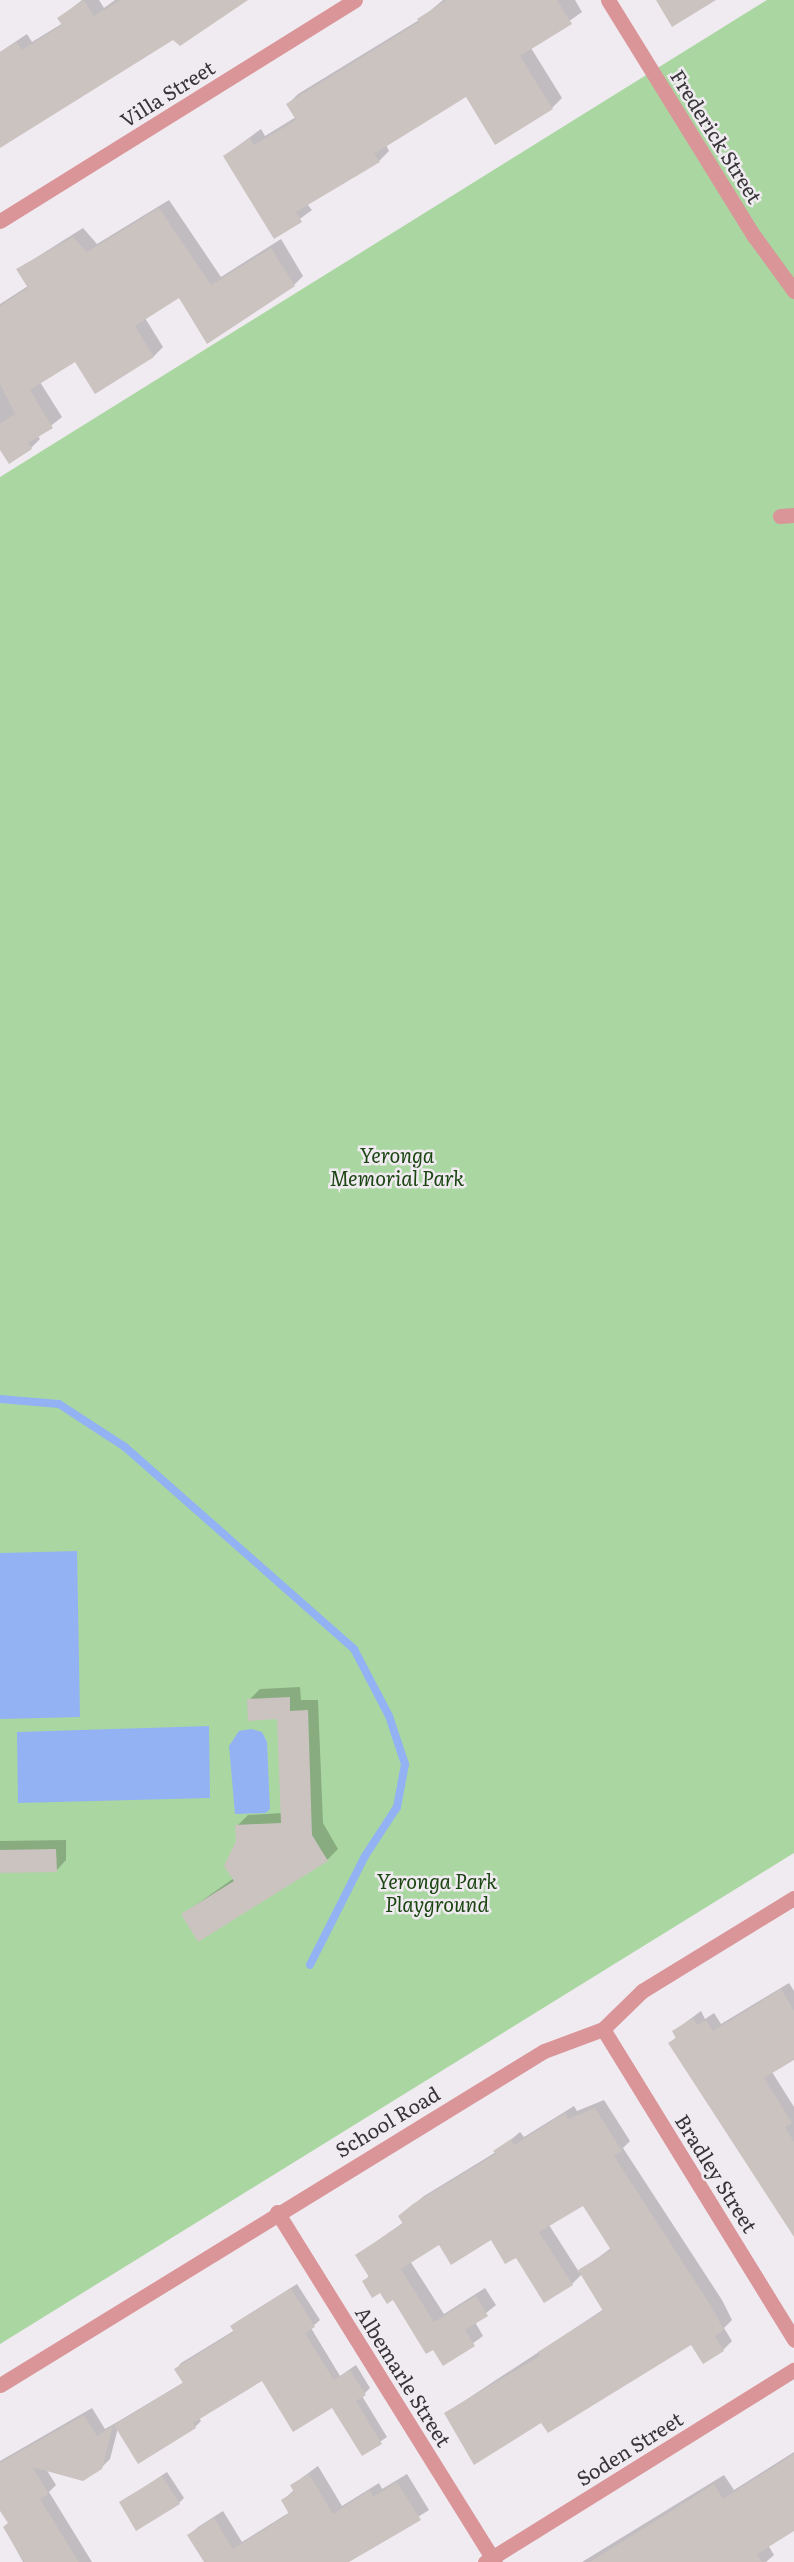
<!DOCTYPE html>
<html>
<head>
<meta charset="utf-8">
<style>
  body { margin:0 }
  #map { position:relative; width:794px; height:2562px; overflow:hidden; background:#f0ebf1; font-family:Literata,serif }
  div>[style] { position:absolute }
  .green>* { inset:0; background:#aad7a1 }
  .water>* { inset:0; background:#93b2f3 }
  .shadow>* { inset:0; background:#0003 }
  .stream>* { height:8px; margin:-4px; padding:0 4px; transform-origin:4px; border-radius:4px; background:#93b2f3 }
  .building>* { inset:0; background:#cbc3c0 }
  .minor>* { height:15px; margin:-7.5px; padding:0 7.5px; transform-origin:7.5px; border-radius:7.5px; background:#da9599 }
  .tertiary>* { height:15px; margin:-7.5px; padding:0 7.5px; transform-origin:7.5px; border-radius:7.5px; background:#da9599 }
  span { translate:-50% -50%; white-space:nowrap; text-align:center; line-height:1.15; -webkit-text-stroke:5px #f0ebf1; paint-order:stroke }
  .street-label { font-size:20px; color:#373537 }
  .park-label { font-size:20px; color:#1b4511; font-style:italic }
</style>
</head>
<body>
<div id="map">
  <div class="green">
    <div style="clip-path:polygon(767px 0,794px 0,794px 1853px,0 2344px,0 477px)"></div>
  </div>
  <div class="water">
    <div style="clip-path:polygon(77px 1551px,80px 1717px,0 1719px,0 1553px)"></div>
    <div style="clip-path:polygon(209px 1726px,210px 1798px,18px 1803px,17px 1732px)"></div>
    <div style="clip-path:polygon(251px 1729px,262px 1732px,267px 1742px,270px 1809px,266px 1813px,235px 1814px,229px 1746px,239px 1731px)"></div>
  </div>
  <div class="shadow">
    <div style="clip-path:polygon(82px 0,99px 0,104px 8px,115px 0,246px 0,173px 38px,0 146px,0 52px,27px 34px,32px 42px,63px 23px,59px 18px)"></div>
    <div style="clip-path:polygon(443px 0,575px 0,582px 12px,531px 48px,562px 98px,552px 108px,466px 95px,386px 145px,389px 151px,379px 161px,307px 204px,312px 210px,275px 237px,224px 156px,261px 129px,265px 136px,296px 117px,288px 104px,298px 94px,419px 20px)"></div>
    <div style="clip-path:polygon(169px 200px,221px 277px,281px 239px,303px 276px,294px 285px,179px 296px,145px 318px,163px 347px,154px 356px,96px 392px,76px 360px,40px 382px,62px 417px,38px 436px,40px 439px,31px 448px,0 447px,0 304px,28px 286px,18px 269px,83px 228px,97px 244px)"></div>
    <div style="clip-path:polygon(300px 1687px,301px 1700px,318px 1700px,323px 1823px,338px 1849px,328px 1859px,199px 1940px,183px 1914px,234px 1878px,237px 1826px,248px 1815px,282px 1813px,279px 1718px,249px 1700px,260px 1689px)"></div>
    <div style="clip-path:polygon(66px 1840px,66px 1860px,56px 1871px,0 1871px,0 1841px)"></div>
    <div style="clip-path:polygon(789px 1983px,794px 1991px,794px 2058px,772px 2072px,794px 2107px,794px 2236px,670px 2044px,677px 2036px,674px 2031px,701px 2011px,705px 2019px,714px 2013px,721px 2024px)"></div>
    <div style="clip-path:polygon(evenodd,604px 2100px,630px 2141px,623px 2148px,722px 2300px,732px 2320px,724px 2328px,732px 2341px,723px 2350px,692px 2343px,542px 2421px,446px 2413px,604px 2309px,582px 2274px,572px 2284px,491px 2238px,439px 2243px,410px 2261px,444px 2314px,485px 2288px,496px 2305px,475px 2322px,483px 2336px,448px 2361px,393px 2298px,363px 2282px,369px 2276px,357px 2255px,404px 2222px,409px 2208px,424px 2196px,496px 2152px,520px 2132px,524px 2137px,574px 2106px,577px 2111px,604px 2100px,584px 2204px,611px 2248px,579px 2272px,549px 2225px,584px 2204px)"></div>
    <div style="clip-path:polygon(297px 2284px,320px 2320px,311px 2328px,340px 2376px,356px 2365px,370px 2388px,362px 2396px,387px 2437px,362px 2454px,333px 2406px,262px 2379px,199px 2418px,201px 2421px,195px 2427px,139px 2462px,118px 2428px,110px 2459px,101px 2468px,46px 2469px,56px 2485px,49px 2492px,92px 2562px,23px 2562px,4px 2527px,9px 2523px,0 2508px,0 2461px,92px 2408px,105px 2429px,119px 2421px,184px 2382px,176px 2369px,181px 2363px,235px 2330px,232px 2326px,238px 2321px)"></div>
    <div style="clip-path:polygon(794px 2452px,794px 2529px,768px 2545px,774px 2555px,766px 2562px,582px 2562px,724px 2475px,734px 2490px)"></div>
    <div style="clip-path:polygon(318px 2466px,342px 2506px,379px 2483px,382px 2489px,407px 2474px,429px 2510px,347px 2562px,205px 2562px,189px 2535px,198px 2527px,223px 2511px,242px 2542px,290px 2512px,283px 2500px,294px 2490px,292px 2485px)"></div>
    <div style="clip-path:polygon(167px 2472px,184px 2498px,179px 2503px,121px 2502px)"></div>
  </div>
  <div class="stream">
    <div style="left:0;top:1399px;width:59px;rotate:4.8deg"></div>
    <div style="left:59px;top:1404px;width:79px;rotate:33.1deg"></div>
    <div style="left:125px;top:1447px;width:305px;rotate:41.4deg"></div>
    <div style="left:354px;top:1649px;width:76px;rotate:62.4deg"></div>
    <div style="left:389px;top:1716px;width:51px;rotate:71.6deg"></div>
    <div style="left:405px;top:1764px;width:44px;rotate:100.5deg"></div>
    <div style="left:397px;top:1807px;width:59px;rotate:123.1deg"></div>
    <div style="left:365px;top:1856px;width:122px;rotate:116.8deg"></div>
  </div>
  <div class="building">
    <div style="clip-path:polygon(84px 0,94px 16px,120px 0,248px 0,180px 46px,173px 40px,0 148px,0 52px,17px 42px,22px 50px,62px 25px,57px 18px)"></div>
    <div style="clip-path:polygon(447px 0,557px 0,572px 24px,520px 56px,553px 109px,495px 145px,466px 97px,374px 154px,380px 162px,296px 212px,302px 222px,274px 239px,223px 156px,250px 138px,254px 145px,296px 120px,286px 104px,419px 22px,417px 19px)"></div>
    <div style="clip-path:polygon(656px 0,716px 0,672px 27px)"></div>
    <div style="clip-path:polygon(159px 208px,211px 285px,271px 248px,295px 286px,207px 344px,179px 298px,135px 326px,154px 357px,95px 394px,75px 362px,30px 390px,53px 428px,28px 443px,32px 449px,9px 464px,0 450px,0 424px,15px 414px,0 384px,0 306px,28px 288px,16px 269px,73px 237px,87px 252px)"></div>
    <div style="clip-path:polygon(290px 1697px,290px 1711px,308px 1710px,312px 1835px,328px 1861px,198px 1942px,181px 1914px,234px 1881px,224px 1866px,236px 1841px,235px 1825px,281px 1823px,277px 1719px,248px 1721px,247px 1699px)"></div>
    <div style="clip-path:polygon(56px 1849px,57px 1872px,0 1873px,0 1850px)"></div>
    <div style="clip-path:polygon(781px 1989px,794px 2011px,794px 2060px,764px 2078px,792px 2123px,785px 2127px,794px 2142px,794px 2237px,668px 2043px,676px 2038px,672px 2031px,693px 2018px,697px 2025px,706px 2020px,713px 2031px)"></div>
    <div style="clip-path:polygon(595px 2108px,622px 2151px,614px 2156px,713px 2309px,724px 2330px,715px 2336px,724px 2351px,703px 2364px,691px 2345px,548px 2433px,541px 2423px,474px 2465px,444px 2413px,540px 2356px,538px 2352px,603px 2311px,578px 2270px,611px 2250px,583px 2206px,539px 2232px,573px 2285px,544px 2303px,516px 2258px,505px 2264px,491px 2240px,451px 2265px,439px 2245px,401px 2269px,434px 2322px,476px 2296px,488px 2316px,465px 2330px,475px 2346px,443px 2366px,433px 2350px,426px 2354px,393px 2300px,387px 2304px,380px 2293px,372px 2298px,362px 2281px,369px 2277px,355px 2255px,403px 2224px,398px 2216px,413px 2204px,496px 2154px,493px 2151px,511px 2139px,514px 2145px,565px 2113px,568px 2119px)"></div>
    <div style="clip-path:polygon(291px 2288px,315px 2327px,305px 2333px,334px 2380px,350px 2370px,366px 2395px,356px 2401px,382px 2444px,362px 2456px,332px 2408px,293px 2432px,262px 2381px,193px 2423px,196px 2428px,138px 2464px,114px 2425px,183px 2383px,174px 2369px,234px 2332px,230px 2326px)"></div>
    <div style="clip-path:polygon(84px 2415px,97px 2436px,113px 2426px,102px 2469px,83px 2481px,32px 2467px,49px 2494px,40px 2499px,79px 2562px,24px 2562px,3px 2527px,8px 2523px,0 2511px,0 2463px)"></div>
    <div style="clip-path:polygon(794px 2454px,794px 2531px,757px 2554px,762px 2562px,590px 2562px,714px 2484px,723px 2499px)"></div>
    <div style="clip-path:polygon(309px 2474px,333px 2514px,370px 2490px,373px 2497px,397px 2482px,421px 2520px,349px 2562px,204px 2562px,187px 2535px,214px 2518px,233px 2549px,289px 2514px,281px 2500px,294px 2492px,290px 2485px)"></div>
    <div style="clip-path:polygon(162px 2476px,180px 2504px,136px 2531px,119px 2502px)"></div>
  </div>
  <div class="minor">
    <div style="left:608px;top:0;width:278px;rotate:58.3deg"></div>
    <div style="left:754px;top:236px;width:68px;rotate:54deg"></div>
    <div style="left:0;top:221px;width:418px;rotate:-31.9deg"></div>
    <div style="left:780px;top:516px;width:14px;rotate:-4deg"></div>
    <div style="left:603px;top:2029px;width:365px;rotate:58.4deg"></div>
    <div style="left:277px;top:2212px;width:412px;rotate:58.1deg"></div>
    <div style="left:485px;top:2562px;width:364px;rotate:-31.9deg"></div>
  </div>
  <div class="tertiary">
    <div style="left:0;top:2385px;width:638px;rotate:-31.55deg"></div>
    <div style="left:544px;top:2051px;width:63px;rotate:-20.4deg"></div>
    <div style="left:603px;top:2029px;width:54px;rotate:-44.3deg"></div>
    <div style="left:642px;top:1991px;width:178px;rotate:-31.5deg"></div>
  </div>
  <div class="street-label">
    <span style="left:167px;top:93px;rotate:-32deg">Villa Street</span>
    <span style="left:717px;top:136px;rotate:58deg">Frederick Street</span>
    <span style="left:387px;top:2121px;rotate:-31deg">School Road</span>
    <span style="left:717px;top:2173px;rotate:58deg">Bradley Street</span>
    <span style="left:404px;top:2376px;rotate:58deg">Albemarle Street</span>
    <span style="left:629px;top:2448px;rotate:-32deg">Soden Street</span>
  </div>
  <div class="park-label">
    <span style="left:397px;top:1166px">Yeronga<br>Memorial Park</span>
    <span style="left:437px;top:1892px">Yeronga Park<br>Playground</span>
  </div>
</div>
</body>
</html>
